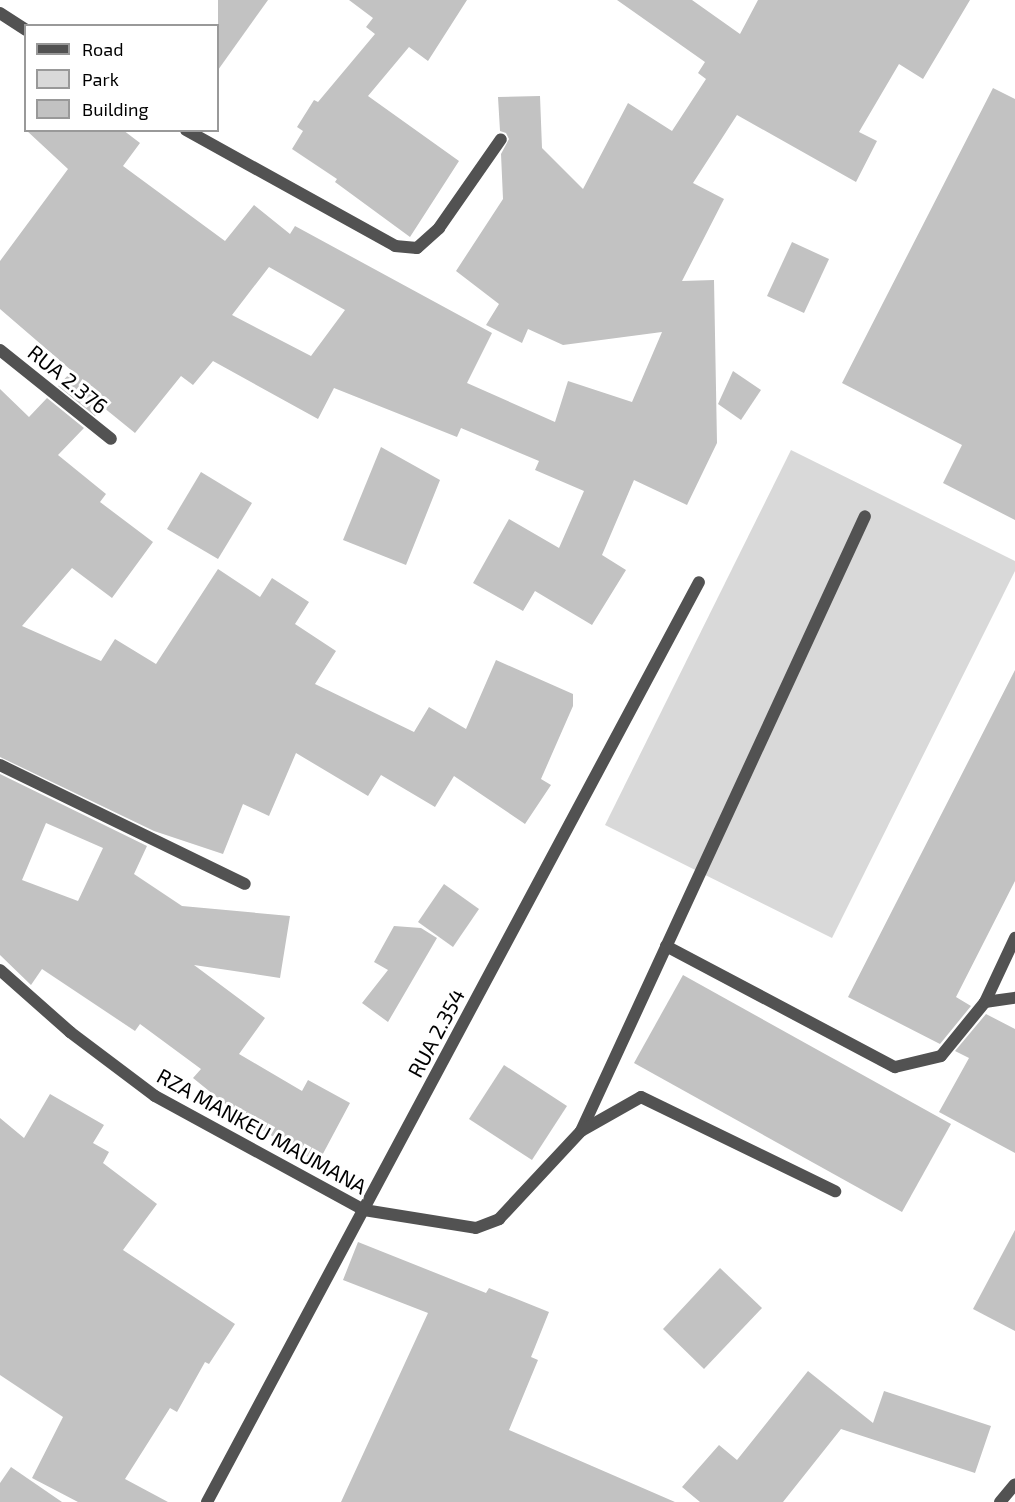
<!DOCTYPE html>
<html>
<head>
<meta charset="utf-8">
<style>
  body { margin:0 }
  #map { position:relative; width:1015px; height:1502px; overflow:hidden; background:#fff; font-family:"Exo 2",sans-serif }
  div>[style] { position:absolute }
  .green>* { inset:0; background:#d9d9d9 }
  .building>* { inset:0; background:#c2c2c2 }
  .lane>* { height:12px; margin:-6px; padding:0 6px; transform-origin:6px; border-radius:6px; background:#525252 }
  .street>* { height:12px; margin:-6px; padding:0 6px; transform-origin:6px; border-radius:6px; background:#525252 }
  span { translate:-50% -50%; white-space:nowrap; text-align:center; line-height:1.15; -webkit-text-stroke:6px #fff; paint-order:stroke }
  .street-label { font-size:21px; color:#000 }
  .legend { position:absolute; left:24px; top:24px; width:195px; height:108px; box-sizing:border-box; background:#fff; border:2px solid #999; margin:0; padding:8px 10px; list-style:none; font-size:18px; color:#000 }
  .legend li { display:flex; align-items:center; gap:12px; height:30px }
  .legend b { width:30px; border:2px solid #999 }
</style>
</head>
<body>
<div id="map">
  <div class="green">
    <div style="clip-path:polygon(791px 450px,1015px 561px,1015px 571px,832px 938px,605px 825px)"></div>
  </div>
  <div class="building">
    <div style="clip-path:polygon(218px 0,268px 0,218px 70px)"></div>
    <div style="clip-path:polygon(349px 0,467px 0,428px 61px,409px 47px,368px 96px,459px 161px,410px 237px,335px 182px,337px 179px,292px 149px,303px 131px,297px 127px,314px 100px,318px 102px,375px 34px,366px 27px,373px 18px)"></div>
    <div style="clip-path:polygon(evenodd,617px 0,692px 0,740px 34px,758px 0,970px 0,923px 79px,899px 64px,859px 132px,877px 141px,856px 182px,737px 115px,693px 183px,724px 199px,682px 281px,714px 280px,717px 443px,687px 505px,634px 480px,602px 555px,626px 570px,592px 625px,535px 591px,523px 611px,473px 583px,509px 519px,559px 548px,584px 491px,535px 470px,539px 461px,461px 428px,457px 437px,334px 388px,318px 419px,213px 361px,193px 385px,181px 376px,135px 433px,103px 407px,95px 416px,58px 386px,72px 371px,0 309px,0 261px,68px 169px,26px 130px,123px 130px,140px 143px,123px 166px,225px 241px,254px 205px,290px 234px,295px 226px,492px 333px,467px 383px,555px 422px,568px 381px,632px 402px,662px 332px,563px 345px,528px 329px,522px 343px,486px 325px,499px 304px,456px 271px,503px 199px,501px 154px,509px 139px,506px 133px,500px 131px,498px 97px,540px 96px,542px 148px,583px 189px,628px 103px,672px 131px,706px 79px,698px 73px,705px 62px,617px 0,269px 267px,345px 310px,311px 356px,232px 315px,269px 267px)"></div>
    <div style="clip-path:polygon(993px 88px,1015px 99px,1015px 520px,943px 483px,962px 445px,842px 383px)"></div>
    <div style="clip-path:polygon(792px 242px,829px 259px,804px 313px,767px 296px)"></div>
    <div style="clip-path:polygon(733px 371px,761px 390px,741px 420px,718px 404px)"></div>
    <div style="clip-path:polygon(0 389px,29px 417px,47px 398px,84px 428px,58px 455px,106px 494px,100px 502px,153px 542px,112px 598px,72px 568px,22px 626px,101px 661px,115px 639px,156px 664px,218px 569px,260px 597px,272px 578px,309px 602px,295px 624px,336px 651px,315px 684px,414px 732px,429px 707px,466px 729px,496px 660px,573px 694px,573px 706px,541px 779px,551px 785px,525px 824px,454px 776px,435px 807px,381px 775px,368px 796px,296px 753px,269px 816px,243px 804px,223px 854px,154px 831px,0 757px)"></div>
    <div style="clip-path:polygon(381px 447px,440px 480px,406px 565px,343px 540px)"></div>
    <div style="clip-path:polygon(201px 472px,252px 503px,218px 559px,167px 529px)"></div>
    <div style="clip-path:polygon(1015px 670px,1015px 881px,956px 997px,971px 1006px,940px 1044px,848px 997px)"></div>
    <div style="clip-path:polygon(evenodd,0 774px,147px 846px,134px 874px,182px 906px,290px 916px,280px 978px,194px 965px,265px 1018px,239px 1054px,302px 1091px,308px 1080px,350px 1103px,318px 1163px,245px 1120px,193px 1078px,201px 1069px,140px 1024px,135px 1031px,42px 969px,31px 985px,0 955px,0 774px,46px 823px,103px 848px,78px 901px,22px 880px,46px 823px)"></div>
    <div style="clip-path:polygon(444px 884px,479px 909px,453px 947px,418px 922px)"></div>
    <div style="clip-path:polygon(394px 926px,421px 928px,437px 938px,388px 1022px,362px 1003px,388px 970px,374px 962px)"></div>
    <div style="clip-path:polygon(683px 975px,951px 1124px,902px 1212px,634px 1063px)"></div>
    <div style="clip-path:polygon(986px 1014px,1015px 1029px,1015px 1153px,939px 1112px,969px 1058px,955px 1051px)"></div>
    <div style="clip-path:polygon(504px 1065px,567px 1106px,532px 1160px,469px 1119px)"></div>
    <div style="clip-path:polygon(50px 1094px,104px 1125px,93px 1143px,109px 1152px,103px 1163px,157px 1204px,123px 1250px,235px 1324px,209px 1364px,205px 1362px,177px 1412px,170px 1408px,125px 1479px,168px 1502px,78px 1502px,32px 1478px,63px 1417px,0 1375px,0 1118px,24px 1138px)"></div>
    <div style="clip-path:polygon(1015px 1230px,1015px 1331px,973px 1309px)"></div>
    <div style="clip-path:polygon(358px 1242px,486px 1293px,489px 1288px,549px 1312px,531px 1357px,538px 1360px,509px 1430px,675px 1502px,341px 1502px,428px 1313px,343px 1280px)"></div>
    <div style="clip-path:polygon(720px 1268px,762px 1308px,704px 1369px,663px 1329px)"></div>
    <div style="clip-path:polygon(808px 1371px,873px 1423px,884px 1391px,991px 1426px,975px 1473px,841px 1429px,783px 1502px,700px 1502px,682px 1487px,719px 1445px,737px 1460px)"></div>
    <div style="clip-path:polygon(11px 1467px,62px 1502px,0 1502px,0 1483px)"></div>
  </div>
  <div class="lane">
    <div style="left:666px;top:946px;width:259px;rotate:27.9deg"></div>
    <div style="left:895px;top:1067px;width:47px;rotate:-13.4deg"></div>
    <div style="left:941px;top:1056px;width:70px;rotate:-50.8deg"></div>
    <div style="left:985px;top:1002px;width:30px;rotate:-8deg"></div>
    <div style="left:985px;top:1002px;width:71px;rotate:-64.9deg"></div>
    <div style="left:581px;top:1131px;width:677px;rotate:-65.21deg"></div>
    <div style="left:364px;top:1210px;width:113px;rotate:9.1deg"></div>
    <div style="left:476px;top:1228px;width:25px;rotate:-21deg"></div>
    <div style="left:499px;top:1219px;width:120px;rotate:-47deg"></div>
    <div style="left:581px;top:1131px;width:69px;rotate:-29.5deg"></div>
    <div style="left:641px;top:1097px;width:216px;rotate:25.9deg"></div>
  </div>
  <div class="street">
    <div style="left:0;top:13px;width:31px;rotate:33deg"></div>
    <div style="left:186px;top:130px;width:239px;rotate:29deg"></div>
    <div style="left:395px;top:246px;width:22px;rotate:5deg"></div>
    <div style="left:417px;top:248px;width:30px;rotate:-42deg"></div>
    <div style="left:439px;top:228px;width:108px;rotate:-55.1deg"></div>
    <div style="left:0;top:350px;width:142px;rotate:38.7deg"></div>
    <div style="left:0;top:765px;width:272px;rotate:25.9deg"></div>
    <div style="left:0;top:970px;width:94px;rotate:41.5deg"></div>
    <div style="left:70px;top:1032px;width:106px;rotate:37deg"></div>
    <div style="left:155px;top:1096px;width:238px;rotate:28.6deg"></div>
    <div style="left:207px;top:1502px;width:1043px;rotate:-61.86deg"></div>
    <div style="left:1000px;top:1502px;width:23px;rotate:-50deg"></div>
  </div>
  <div class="street-label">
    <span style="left:68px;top:379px;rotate:39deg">RUA 2.376</span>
    <span style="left:436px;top:1033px;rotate:-62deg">RUA 2.354</span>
    <span style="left:262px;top:1131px;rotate:29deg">RZA MANKEU MAUMANA</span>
  </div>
  <ul class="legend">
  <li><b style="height:8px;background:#525252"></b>Road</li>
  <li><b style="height:16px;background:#d9d9d9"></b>Park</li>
  <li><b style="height:16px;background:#c2c2c2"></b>Building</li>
  </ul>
</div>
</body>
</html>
